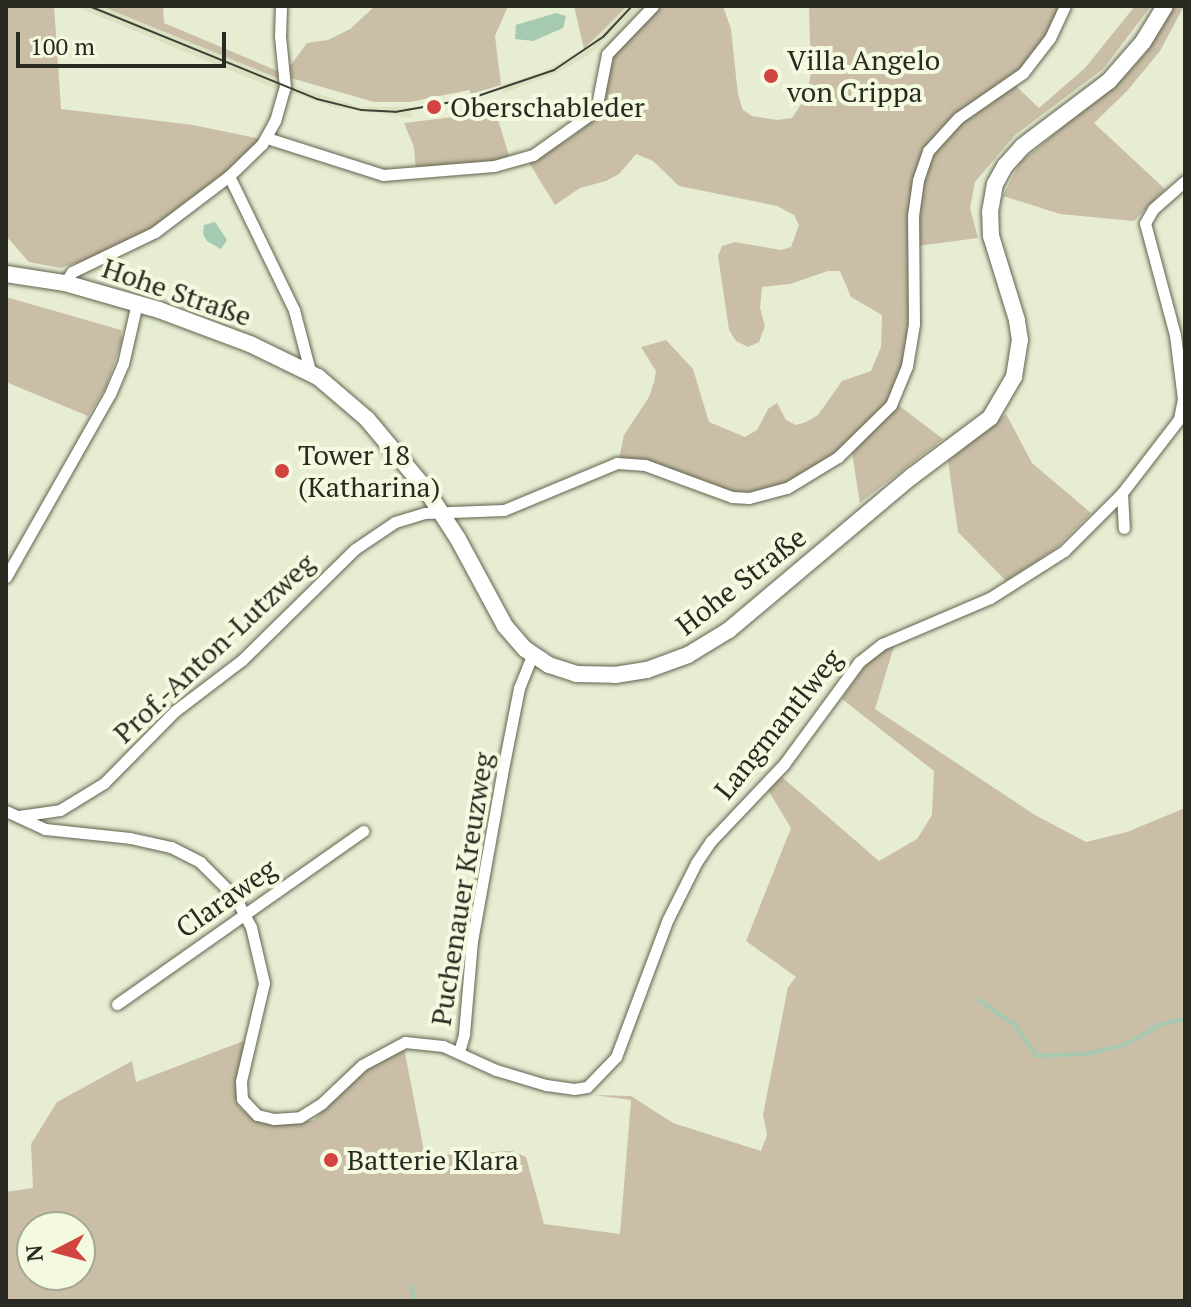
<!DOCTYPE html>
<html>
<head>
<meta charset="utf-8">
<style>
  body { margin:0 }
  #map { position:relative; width:1191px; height:1307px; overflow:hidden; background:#e6edd3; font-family:"PT Serif",serif }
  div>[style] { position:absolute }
  .built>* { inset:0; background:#dae2c1 }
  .green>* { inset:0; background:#cbbea7 }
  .water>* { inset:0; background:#a6c9b1 }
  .stream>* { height:4px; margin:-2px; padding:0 2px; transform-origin:2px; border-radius:2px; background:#a6c9b1 }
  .roads { filter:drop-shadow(0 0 2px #5f644e) drop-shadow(0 0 2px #5f644e) }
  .street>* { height:11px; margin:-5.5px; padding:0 5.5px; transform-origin:5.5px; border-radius:5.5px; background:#fff }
  .secondary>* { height:16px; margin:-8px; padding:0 8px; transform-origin:8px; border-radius:8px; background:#fff }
  .tram>* { height:2px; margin:-1px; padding:0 1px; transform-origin:1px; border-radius:1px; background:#3f4136 }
  .dots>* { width:22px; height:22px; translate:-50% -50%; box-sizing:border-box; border:4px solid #f4fae0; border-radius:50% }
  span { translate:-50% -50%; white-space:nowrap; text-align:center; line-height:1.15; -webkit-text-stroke:8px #f4fae0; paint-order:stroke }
  .poi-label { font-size:28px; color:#292b22 }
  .left { translate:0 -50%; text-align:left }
  .street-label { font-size:28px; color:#292b22 }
  .frame { position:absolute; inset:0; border:8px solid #292b22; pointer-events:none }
  .north { position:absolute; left:16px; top:1211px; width:80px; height:80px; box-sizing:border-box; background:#f4fae0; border:2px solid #a3a794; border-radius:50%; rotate:264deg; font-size:22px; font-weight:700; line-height:32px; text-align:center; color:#292b22 }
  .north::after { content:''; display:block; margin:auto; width:28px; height:36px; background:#d2443f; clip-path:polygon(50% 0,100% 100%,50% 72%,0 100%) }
  .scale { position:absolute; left:16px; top:32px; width:210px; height:36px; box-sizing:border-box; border:4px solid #292b22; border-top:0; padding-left:10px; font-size:24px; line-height:28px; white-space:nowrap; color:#292b22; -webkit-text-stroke:6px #f4fae0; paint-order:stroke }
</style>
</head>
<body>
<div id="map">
  <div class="built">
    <div style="clip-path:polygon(74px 6px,101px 6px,280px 79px,281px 91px)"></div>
    <div style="clip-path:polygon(627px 6px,640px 6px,590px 54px,557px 73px,503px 93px,501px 85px,542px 72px,584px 49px)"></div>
    <div style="clip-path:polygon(290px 85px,360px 107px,410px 107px,412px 118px,333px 107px,289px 92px)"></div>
  </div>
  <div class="green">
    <div style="clip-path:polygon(6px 6px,54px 6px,61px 109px,193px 125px,261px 139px,235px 167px,167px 219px,107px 253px,60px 268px,29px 262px,6px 236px)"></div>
    <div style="clip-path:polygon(101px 6px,163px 6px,164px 23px,280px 72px,280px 79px)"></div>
    <div style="clip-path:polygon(375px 6px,508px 6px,495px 36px,501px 85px,471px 94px,469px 90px,410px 102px,374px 102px,291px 78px,290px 66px,307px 43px,328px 40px,350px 29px)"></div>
    <div style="clip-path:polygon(574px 6px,627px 6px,584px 49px)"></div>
    <div style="clip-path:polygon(660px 6px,723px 6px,731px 29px,738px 95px,743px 110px,752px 116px,777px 120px,792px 118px,806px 97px,811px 74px,809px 6px,1062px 6px,1051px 31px,1018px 74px,943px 126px,919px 165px,905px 363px,888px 403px,847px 447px,800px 478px,763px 492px,734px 493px,619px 459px,624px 435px,649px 397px,654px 382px,656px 371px,641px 347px,666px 340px,693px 369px,709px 422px,745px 437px,757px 430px,768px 409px,777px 403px,786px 420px,796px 425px,806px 422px,818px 415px,842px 381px,871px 371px,881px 347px,882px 315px,851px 297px,840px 271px,828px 271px,790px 284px,762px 287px,760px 308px,765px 326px,759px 342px,748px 347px,736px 341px,729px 330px,718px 256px,722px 246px,735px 242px,781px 250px,791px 247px,799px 225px,794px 215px,777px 206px,679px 186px,653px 161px,636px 154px,619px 174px,606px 181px,580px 188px,555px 205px,528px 161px,569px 139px,595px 118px,615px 52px)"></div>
    <div style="clip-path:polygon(1135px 6px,1151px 6px,1103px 69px,1015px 135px,975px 182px,970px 208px,978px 238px,917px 246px,917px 199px,934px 147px,964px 119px,1015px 85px,1039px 108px,1085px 68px)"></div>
    <div style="clip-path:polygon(1174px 6px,1184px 6px,1160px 51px,1127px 91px,1094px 123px,1165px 189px,1134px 221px,1060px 214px,1003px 196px,1020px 162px,1123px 78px,1144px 55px)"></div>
    <div style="clip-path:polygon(494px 106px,510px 159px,416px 171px,414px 147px,404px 123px,454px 117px)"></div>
    <div style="clip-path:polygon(6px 297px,121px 330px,122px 341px,106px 387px,88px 416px,6px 382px)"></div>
    <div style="clip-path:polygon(897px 404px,943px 439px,860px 503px,852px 453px)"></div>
    <div style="clip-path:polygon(1006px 414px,1032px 463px,1091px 513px,1056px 548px,1006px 581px,958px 532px,948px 461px)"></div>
    <div style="clip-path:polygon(evenodd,895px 643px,875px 709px,1035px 815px,1086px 842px,1127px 832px,1185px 808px,1185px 1301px,6px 1301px,6px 1192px,33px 1188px,31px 1144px,57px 1102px,132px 1061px,136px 1082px,246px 1040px,238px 1080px,238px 1106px,253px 1119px,285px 1125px,314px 1120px,359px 1071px,404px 1048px,425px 1156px,512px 1151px,526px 1157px,544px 1224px,620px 1234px,631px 1100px,594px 1095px,631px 1096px,673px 1123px,761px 1151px,767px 1135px,763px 1115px,788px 987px,796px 977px,746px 941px,791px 828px,768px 790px,782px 777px,879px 861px,917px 839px,932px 815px,934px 771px,842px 699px,873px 654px,895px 643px,32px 1227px,80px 1227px,80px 1275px,32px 1275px,32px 1227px)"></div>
  </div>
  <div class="water">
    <div style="clip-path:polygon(556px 13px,566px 16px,563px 28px,533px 41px,515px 39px,516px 25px)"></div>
    <div style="clip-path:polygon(215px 222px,227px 240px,221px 249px,207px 241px,203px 234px,204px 225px)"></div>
  </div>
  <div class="stream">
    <div style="left:979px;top:1000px;width:44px;rotate:34.8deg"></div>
    <div style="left:1015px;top:1025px;width:37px;rotate:56deg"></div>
    <div style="left:1036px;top:1056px;width:50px;rotate:-2.3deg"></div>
    <div style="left:1086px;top:1054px;width:39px;rotate:-13deg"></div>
    <div style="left:1124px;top:1045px;width:43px;rotate:-28.9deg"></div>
    <div style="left:1162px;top:1024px;width:24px;rotate:-12deg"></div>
    <div style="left:411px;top:1285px;width:16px;rotate:79deg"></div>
  </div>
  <div class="roads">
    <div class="street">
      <div style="left:267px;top:138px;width:122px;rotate:17.7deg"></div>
      <div style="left:383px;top:175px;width:111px;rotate:-4.6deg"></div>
      <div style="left:494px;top:166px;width:41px;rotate:-15.8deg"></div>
      <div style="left:533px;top:155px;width:72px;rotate:-35.4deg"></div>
      <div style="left:592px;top:113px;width:9px;rotate:-58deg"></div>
      <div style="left:597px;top:105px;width:52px;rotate:-78.9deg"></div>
      <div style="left:607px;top:54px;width:66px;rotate:-46.2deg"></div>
      <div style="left:229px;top:176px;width:149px;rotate:64.1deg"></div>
      <div style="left:294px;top:310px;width:63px;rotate:75.3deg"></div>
      <div style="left:65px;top:283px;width:13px;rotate:-58deg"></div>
      <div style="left:72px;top:272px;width:92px;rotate:-25.7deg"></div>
      <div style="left:155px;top:232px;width:93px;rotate:-37.1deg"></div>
      <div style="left:229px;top:176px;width:46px;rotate:-44.1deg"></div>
      <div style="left:262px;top:144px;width:26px;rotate:-61deg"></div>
      <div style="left:275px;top:121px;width:35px;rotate:-74deg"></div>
      <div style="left:285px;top:87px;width:51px;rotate:-95.6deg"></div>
      <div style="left:280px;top:36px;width:30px;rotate:-88deg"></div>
      <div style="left:1122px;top:493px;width:35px;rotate:87deg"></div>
      <div style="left:6px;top:577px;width:210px;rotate:-60.4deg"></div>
      <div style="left:110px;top:394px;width:33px;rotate:-67deg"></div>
      <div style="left:123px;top:364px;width:63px;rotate:-77.1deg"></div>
      <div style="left:6px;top:811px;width:43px;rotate:24.8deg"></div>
      <div style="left:45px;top:829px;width:85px;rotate:6deg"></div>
      <div style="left:130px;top:838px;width:42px;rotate:12.4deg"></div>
      <div style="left:171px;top:847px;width:33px;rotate:27deg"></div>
      <div style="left:200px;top:862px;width:49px;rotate:45deg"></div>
      <div style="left:235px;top:897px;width:34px;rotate:62deg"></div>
      <div style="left:251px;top:927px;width:57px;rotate:76.9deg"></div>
      <div style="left:264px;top:983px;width:101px;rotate:103.2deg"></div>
      <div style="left:241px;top:1081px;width:18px;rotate:87deg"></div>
      <div style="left:242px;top:1099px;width:22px;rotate:47deg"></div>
      <div style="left:257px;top:1115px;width:17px;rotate:13deg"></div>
      <div style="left:274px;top:1119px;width:26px;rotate:-4deg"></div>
      <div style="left:300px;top:1117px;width:26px;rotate:-32deg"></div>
      <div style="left:322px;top:1103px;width:55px;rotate:-43.5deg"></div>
      <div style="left:362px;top:1065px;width:49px;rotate:-28.1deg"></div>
      <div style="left:405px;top:1042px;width:38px;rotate:6deg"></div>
      <div style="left:443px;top:1046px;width:58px;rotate:24.4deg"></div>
      <div style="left:496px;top:1070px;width:52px;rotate:16.7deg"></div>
      <div style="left:546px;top:1085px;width:28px;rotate:8deg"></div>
      <div style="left:574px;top:1089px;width:13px;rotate:-9deg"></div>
      <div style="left:587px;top:1087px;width:42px;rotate:-46deg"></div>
      <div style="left:616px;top:1057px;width:147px;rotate:-69.4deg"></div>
      <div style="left:668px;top:919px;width:63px;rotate:-63.4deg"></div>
      <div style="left:696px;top:863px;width:27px;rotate:-56deg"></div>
      <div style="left:711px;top:841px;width:106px;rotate:-46.5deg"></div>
      <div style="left:784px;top:764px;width:127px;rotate:-53.7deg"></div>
      <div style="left:859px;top:662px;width:29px;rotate:-38deg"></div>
      <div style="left:882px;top:644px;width:117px;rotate:-23.1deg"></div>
      <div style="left:990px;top:598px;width:88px;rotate:-32.4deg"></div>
      <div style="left:1064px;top:551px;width:82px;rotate:-45deg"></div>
      <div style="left:1122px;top:493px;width:93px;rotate:-52.4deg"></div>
      <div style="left:1179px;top:419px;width:20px;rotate:-79deg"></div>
      <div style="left:1183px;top:399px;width:64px;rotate:-97.1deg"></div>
      <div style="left:1175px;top:335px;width:116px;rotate:-105deg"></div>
      <div style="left:1145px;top:223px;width:16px;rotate:-60deg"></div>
      <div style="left:1153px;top:209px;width:43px;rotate:-41.2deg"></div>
      <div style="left:19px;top:816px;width:41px;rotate:-8.3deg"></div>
      <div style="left:60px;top:810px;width:52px;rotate:-31.5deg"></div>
      <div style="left:104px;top:783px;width:101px;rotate:-45.4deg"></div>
      <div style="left:175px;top:711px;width:84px;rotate:-37.3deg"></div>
      <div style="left:242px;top:660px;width:158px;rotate:-44.5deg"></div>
      <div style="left:355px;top:549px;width:48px;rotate:-34deg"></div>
      <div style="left:395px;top:522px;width:31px;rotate:-17deg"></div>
      <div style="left:425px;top:513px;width:79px;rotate:-2.2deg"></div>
      <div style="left:504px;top:510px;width:122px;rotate:-22.6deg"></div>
      <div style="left:617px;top:463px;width:28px;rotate:4deg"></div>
      <div style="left:645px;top:465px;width:93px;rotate:20.2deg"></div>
      <div style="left:732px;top:497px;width:17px;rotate:3deg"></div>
      <div style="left:749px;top:498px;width:39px;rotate:-15deg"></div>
      <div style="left:787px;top:488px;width:60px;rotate:-31.3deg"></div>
      <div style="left:838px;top:457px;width:74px;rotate:-44.5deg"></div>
      <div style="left:891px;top:405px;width:42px;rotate:-67.7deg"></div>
      <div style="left:907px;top:366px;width:43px;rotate:-80.5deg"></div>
      <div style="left:914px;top:324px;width:108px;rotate:-90.5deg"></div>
      <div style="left:913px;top:216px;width:36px;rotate:-82deg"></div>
      <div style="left:918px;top:180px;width:31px;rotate:-71deg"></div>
      <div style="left:928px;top:151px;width:45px;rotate:-47.7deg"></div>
      <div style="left:958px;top:118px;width:79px;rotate:-34.7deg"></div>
      <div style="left:1023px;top:73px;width:44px;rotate:-52.4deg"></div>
      <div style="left:1050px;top:38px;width:35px;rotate:-65deg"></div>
      <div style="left:117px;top:1004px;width:301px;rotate:-35.1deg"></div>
      <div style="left:459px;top:1052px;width:19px;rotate:-74deg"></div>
      <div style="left:464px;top:1034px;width:93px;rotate:-85.1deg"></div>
      <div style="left:472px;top:941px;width:170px;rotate:-79.8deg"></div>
      <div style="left:502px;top:774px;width:88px;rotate:-78.8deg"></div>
      <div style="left:519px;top:688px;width:35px;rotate:-68deg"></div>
    </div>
    <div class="secondary">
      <div style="left:6px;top:274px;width:60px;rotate:8.7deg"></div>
      <div style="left:65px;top:283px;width:98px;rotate:16deg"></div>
      <div style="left:159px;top:310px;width:97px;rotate:20.5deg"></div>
      <div style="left:250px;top:344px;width:76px;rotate:25.9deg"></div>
      <div style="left:318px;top:377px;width:65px;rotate:40.6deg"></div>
      <div style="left:367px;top:419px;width:90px;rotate:50deg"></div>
      <div style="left:425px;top:488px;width:61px;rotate:57.1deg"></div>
      <div style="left:458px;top:539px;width:99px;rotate:61.6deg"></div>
      <div style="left:505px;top:626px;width:30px;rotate:49deg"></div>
      <div style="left:525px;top:649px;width:29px;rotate:34deg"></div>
      <div style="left:549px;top:665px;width:28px;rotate:18deg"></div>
      <div style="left:576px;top:674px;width:39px;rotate:1deg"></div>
      <div style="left:615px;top:675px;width:32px;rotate:-9deg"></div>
      <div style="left:647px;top:670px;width:44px;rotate:-20.1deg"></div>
      <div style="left:688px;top:655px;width:48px;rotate:-31.4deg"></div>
      <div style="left:729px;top:630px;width:238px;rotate:-40.1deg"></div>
      <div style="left:911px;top:477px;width:99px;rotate:-36.8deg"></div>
      <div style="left:990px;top:418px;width:48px;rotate:-59.7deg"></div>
      <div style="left:1014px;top:377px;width:37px;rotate:-81deg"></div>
      <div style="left:1020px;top:340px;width:20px;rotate:-99deg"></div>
      <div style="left:1017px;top:320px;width:88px;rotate:-107.2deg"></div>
      <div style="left:991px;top:236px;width:24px;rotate:-92deg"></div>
      <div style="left:990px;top:212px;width:28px;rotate:-80deg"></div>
      <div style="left:995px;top:184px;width:21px;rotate:-61deg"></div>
      <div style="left:1005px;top:166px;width:27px;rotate:-48deg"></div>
      <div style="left:1023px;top:146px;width:108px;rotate:-37.1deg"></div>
      <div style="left:1109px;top:81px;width:52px;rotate:-48.9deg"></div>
      <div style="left:1143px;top:42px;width:42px;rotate:-58.6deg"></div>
    </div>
  </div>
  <div class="tram">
    <div style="left:89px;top:6px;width:246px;rotate:22.2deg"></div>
    <div style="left:317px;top:99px;width:45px;rotate:14deg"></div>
    <div style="left:361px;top:110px;width:34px;rotate:3deg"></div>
    <div style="left:395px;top:112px;width:75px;rotate:-10deg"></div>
    <div style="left:469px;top:99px;width:90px;rotate:-18.8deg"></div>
    <div style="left:554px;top:70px;width:59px;rotate:-34deg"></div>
    <div style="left:603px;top:37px;width:42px;rotate:-46.9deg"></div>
  </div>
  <div class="dots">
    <div style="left:771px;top:76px;background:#d2443f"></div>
    <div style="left:434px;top:107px;background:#d2443f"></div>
    <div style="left:282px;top:471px;background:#d2443f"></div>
    <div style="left:331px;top:1160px;background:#d2443f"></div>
  </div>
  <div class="poi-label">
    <span class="left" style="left:787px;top:76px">Villa Angelo<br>von Crippa</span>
    <span class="left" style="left:450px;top:107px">Oberschableder</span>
    <span class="left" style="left:298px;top:471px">Tower 18<br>(Katharina)</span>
    <span class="left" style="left:347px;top:1160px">Batterie Klara</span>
  </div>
  <div class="street-label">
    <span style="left:177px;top:292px;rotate:19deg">Hohe Straße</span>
    <span style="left:741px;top:581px;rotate:-38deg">Hohe Straße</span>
    <span style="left:214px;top:648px;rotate:-43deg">Prof.-Anton-Lutzweg</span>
    <span style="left:778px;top:724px;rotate:-51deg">Langmantlweg</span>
    <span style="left:462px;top:889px;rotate:-81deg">Puchenauer Kreuzweg</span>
    <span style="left:226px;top:898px;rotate:-35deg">Claraweg</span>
  </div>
  <div class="frame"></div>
  <div class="north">N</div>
  <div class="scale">100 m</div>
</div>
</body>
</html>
